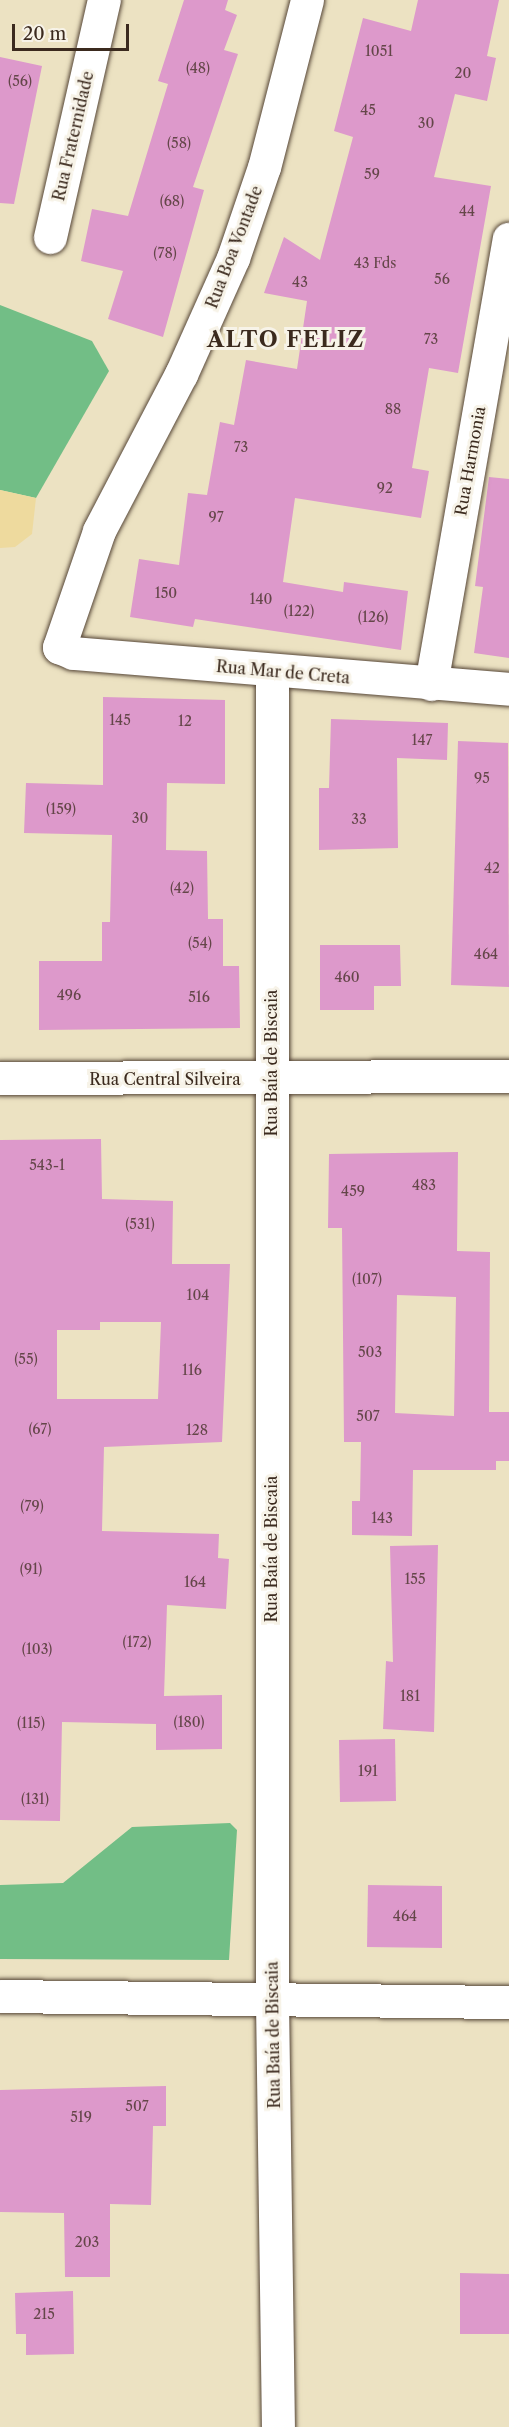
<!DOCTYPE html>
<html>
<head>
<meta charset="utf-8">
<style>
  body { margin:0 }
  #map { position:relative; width:509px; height:2427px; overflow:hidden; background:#ece2c2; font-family:"Libre Caslon Text",serif }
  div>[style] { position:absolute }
  .forest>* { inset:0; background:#72be86 }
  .sand>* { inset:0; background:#eeda9e }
  .building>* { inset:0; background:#dd99cb }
  .roads { filter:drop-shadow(0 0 2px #564637) drop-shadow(0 0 2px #564637) }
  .minor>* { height:33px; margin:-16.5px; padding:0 16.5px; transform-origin:16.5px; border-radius:16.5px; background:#fff }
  span { translate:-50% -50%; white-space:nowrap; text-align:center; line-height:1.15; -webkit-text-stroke:6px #f7f3e8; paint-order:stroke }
  .number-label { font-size:14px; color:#644649 }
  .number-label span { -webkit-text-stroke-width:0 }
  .street-label { font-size:16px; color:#3b2a1e }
  .district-label { font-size:22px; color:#3b2a1e; font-weight:700; letter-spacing:1.5px }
  .scale { position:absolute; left:12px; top:24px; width:117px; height:27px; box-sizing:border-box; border:3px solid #3b2a1e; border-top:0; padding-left:8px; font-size:18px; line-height:21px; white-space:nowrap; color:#3b2a1e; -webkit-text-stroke:4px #f7f3e8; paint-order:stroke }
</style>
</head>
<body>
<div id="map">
  <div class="forest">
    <div style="clip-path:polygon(0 305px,92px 341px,109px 371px,36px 498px,0 490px)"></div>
    <div style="clip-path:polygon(230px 1823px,237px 1830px,229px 1960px,0 1959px,0 1885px,63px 1883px,132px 1827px)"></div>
  </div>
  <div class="sand">
    <div style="clip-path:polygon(0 490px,36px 498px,32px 534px,15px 547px,0 548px)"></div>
  </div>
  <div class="building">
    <div style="clip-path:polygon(184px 0,228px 0,225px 10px,237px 15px,224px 50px,238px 54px,193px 187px,204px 190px,163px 337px,108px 319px,123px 271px,81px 261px,92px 209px,128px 216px,168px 84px,158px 81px)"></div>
    <div style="clip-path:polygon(418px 0,499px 0,487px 56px,496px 58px,487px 101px,455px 94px,434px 177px,491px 186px,458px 373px,429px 368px,412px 468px,429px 471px,421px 518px,295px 498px,283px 582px,343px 592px,344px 582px,408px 591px,401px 650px,195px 619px,193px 627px,130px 617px,139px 559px,179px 565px,188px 493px,207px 495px,220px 422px,234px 425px,246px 360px,297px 369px,307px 301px,264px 293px,284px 237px,320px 260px,353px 137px,334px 131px,363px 18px,411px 31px)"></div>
    <div style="clip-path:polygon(0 57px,42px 66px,14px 204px,0 203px)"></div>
    <div style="clip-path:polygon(489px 477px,509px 479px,509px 658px,474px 653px,483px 587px,475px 586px)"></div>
    <div style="clip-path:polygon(103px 697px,225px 700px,225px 784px,167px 783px,166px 850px,207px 851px,208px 919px,223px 919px,223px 966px,239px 966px,240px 1028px,39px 1030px,39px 961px,102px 961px,102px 922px,110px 922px,112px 835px,24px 833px,26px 783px,103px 785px)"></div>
    <div style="clip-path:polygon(331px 719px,448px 723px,447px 760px,397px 758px,398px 848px,319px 850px,319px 788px,329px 788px)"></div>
    <div style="clip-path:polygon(458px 741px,508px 743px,509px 987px,451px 985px)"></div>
    <div style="clip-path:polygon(320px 945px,400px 945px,401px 986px,374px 986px,374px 1010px,320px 1010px)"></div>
    <div style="clip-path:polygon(evenodd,101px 1139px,102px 1199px,173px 1201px,172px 1264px,230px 1264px,222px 1442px,104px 1447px,102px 1531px,219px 1534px,218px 1558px,229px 1559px,226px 1609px,167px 1605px,164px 1696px,222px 1695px,222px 1749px,156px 1750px,156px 1724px,62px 1722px,60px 1821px,0 1820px,0 1140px,101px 1139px,100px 1322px,161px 1322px,158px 1399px,57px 1399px,57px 1330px,100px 1330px,100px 1322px)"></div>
    <div style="clip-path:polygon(evenodd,458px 1152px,457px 1251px,490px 1252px,489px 1412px,509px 1412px,509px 1461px,496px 1461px,496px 1470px,413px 1470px,412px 1536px,352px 1535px,352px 1501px,360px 1501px,361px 1442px,344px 1442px,342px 1228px,328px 1228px,329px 1154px,458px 1152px,397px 1295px,456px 1297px,454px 1416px,395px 1413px,397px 1295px)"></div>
    <div style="clip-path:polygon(438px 1545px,434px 1732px,383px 1729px,386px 1661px,393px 1662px,390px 1546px)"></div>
    <div style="clip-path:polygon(395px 1739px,396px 1801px,340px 1802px,339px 1740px)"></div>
    <div style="clip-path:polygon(368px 1885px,442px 1886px,442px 1948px,367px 1947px)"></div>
    <div style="clip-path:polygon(166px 2086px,166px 2126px,153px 2126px,151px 2205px,110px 2204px,110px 2277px,65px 2277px,64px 2213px,0 2212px,0 2090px)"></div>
    <div style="clip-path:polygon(460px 2273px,509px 2274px,509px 2334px,460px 2334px)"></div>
    <div style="clip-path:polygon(73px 2291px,74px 2354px,26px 2355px,26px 2334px,16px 2334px,15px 2293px)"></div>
  </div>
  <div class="roads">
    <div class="minor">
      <div style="left:307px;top:0;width:172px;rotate:104.4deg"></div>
      <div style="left:264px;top:167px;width:96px;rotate:108.8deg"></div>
      <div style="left:233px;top:258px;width:127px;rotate:114.1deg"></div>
      <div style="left:181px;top:374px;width:177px;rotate:117.6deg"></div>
      <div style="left:99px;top:531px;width:123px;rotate:109deg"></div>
      <div style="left:59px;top:647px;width:15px;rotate:23deg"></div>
      <div style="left:73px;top:653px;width:437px;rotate:4.7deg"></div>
      <div style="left:50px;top:237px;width:243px;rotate:-77.2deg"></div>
      <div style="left:272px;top:671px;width:1330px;rotate:90deg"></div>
      <div style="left:272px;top:2001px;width:426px;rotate:89.2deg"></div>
      <div style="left:431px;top:684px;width:452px;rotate:-80.1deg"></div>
      <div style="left:0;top:1078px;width:509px;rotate:-0.23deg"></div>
      <div style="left:0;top:1996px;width:509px;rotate:0.68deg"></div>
    </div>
  </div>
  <div class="number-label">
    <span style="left:379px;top:51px">1051</span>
    <span style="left:198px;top:68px">(48)</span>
    <span style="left:463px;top:73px">20</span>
    <span style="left:20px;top:81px">(56)</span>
    <span style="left:368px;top:110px">45</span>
    <span style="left:426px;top:123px">30</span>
    <span style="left:179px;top:143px">(58)</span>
    <span style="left:372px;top:174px">59</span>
    <span style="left:172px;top:201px">(68)</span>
    <span style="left:467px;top:211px">44</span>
    <span style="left:165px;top:253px">(78)</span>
    <span style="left:375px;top:263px">43 Fds</span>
    <span style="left:442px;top:279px">56</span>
    <span style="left:300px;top:282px">43</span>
    <span style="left:431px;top:339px">73</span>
    <span style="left:393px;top:409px">88</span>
    <span style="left:241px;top:447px">73</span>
    <span style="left:385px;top:488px">92</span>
    <span style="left:216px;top:517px">97</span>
    <span style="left:166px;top:593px">150</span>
    <span style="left:261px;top:599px">140</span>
    <span style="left:299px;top:611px">(122)</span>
    <span style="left:373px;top:617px">(126)</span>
    <span style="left:120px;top:720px">145</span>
    <span style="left:185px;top:721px">12</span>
    <span style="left:422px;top:740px">147</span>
    <span style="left:482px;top:778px">95</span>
    <span style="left:61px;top:809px">(159)</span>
    <span style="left:140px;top:818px">30</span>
    <span style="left:359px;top:819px">33</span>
    <span style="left:492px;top:868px">42</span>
    <span style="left:182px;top:888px">(42)</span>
    <span style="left:200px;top:943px">(54)</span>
    <span style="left:486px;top:954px">464</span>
    <span style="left:347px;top:977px">460</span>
    <span style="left:69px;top:995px">496</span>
    <span style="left:199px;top:997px">516</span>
    <span style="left:47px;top:1165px">543-1</span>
    <span style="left:424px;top:1185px">483</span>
    <span style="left:353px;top:1191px">459</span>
    <span style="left:140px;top:1224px">(531)</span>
    <span style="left:367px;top:1279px">(107)</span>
    <span style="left:198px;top:1295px">104</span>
    <span style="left:370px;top:1352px">503</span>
    <span style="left:26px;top:1359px">(55)</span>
    <span style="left:192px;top:1370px">116</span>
    <span style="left:368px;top:1416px">507</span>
    <span style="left:40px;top:1429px">(67)</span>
    <span style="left:197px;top:1430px">128</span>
    <span style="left:32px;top:1506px">(79)</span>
    <span style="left:382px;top:1518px">143</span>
    <span style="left:31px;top:1569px">(91)</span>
    <span style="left:415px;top:1579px">155</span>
    <span style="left:195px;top:1582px">164</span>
    <span style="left:137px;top:1642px">(172)</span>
    <span style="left:37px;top:1649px">(103)</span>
    <span style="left:410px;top:1696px">181</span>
    <span style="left:189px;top:1722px">(180)</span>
    <span style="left:31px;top:1723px">(115)</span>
    <span style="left:368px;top:1771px">191</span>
    <span style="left:35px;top:1799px">(131)</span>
    <span style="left:405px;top:1916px">464</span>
    <span style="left:137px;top:2106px">507</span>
    <span style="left:81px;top:2117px">519</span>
    <span style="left:87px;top:2242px">203</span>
    <span style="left:44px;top:2314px">215</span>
  </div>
  <div class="street-label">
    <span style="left:73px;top:136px;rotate:-77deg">Rua Fraternidade</span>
    <span style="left:234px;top:247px;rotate:-69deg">Rua Boa Vontade</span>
    <span style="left:470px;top:461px;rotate:-80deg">Rua Harmonia</span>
    <span style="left:283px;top:672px;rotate:5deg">Rua Mar de Creta</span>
    <span style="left:271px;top:1063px;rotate:-90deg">Rua Baía de Biscaia</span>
    <span style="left:165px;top:1079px">Rua Central Silveira</span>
    <span style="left:271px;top:1549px;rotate:-90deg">Rua Baía de Biscaia</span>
    <span style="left:273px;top:2035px;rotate:-91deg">Rua Baía de Biscaia</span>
  </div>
  <div class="district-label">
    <span style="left:286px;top:340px">ALTO FELIZ</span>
  </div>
  <div class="scale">20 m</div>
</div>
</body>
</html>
